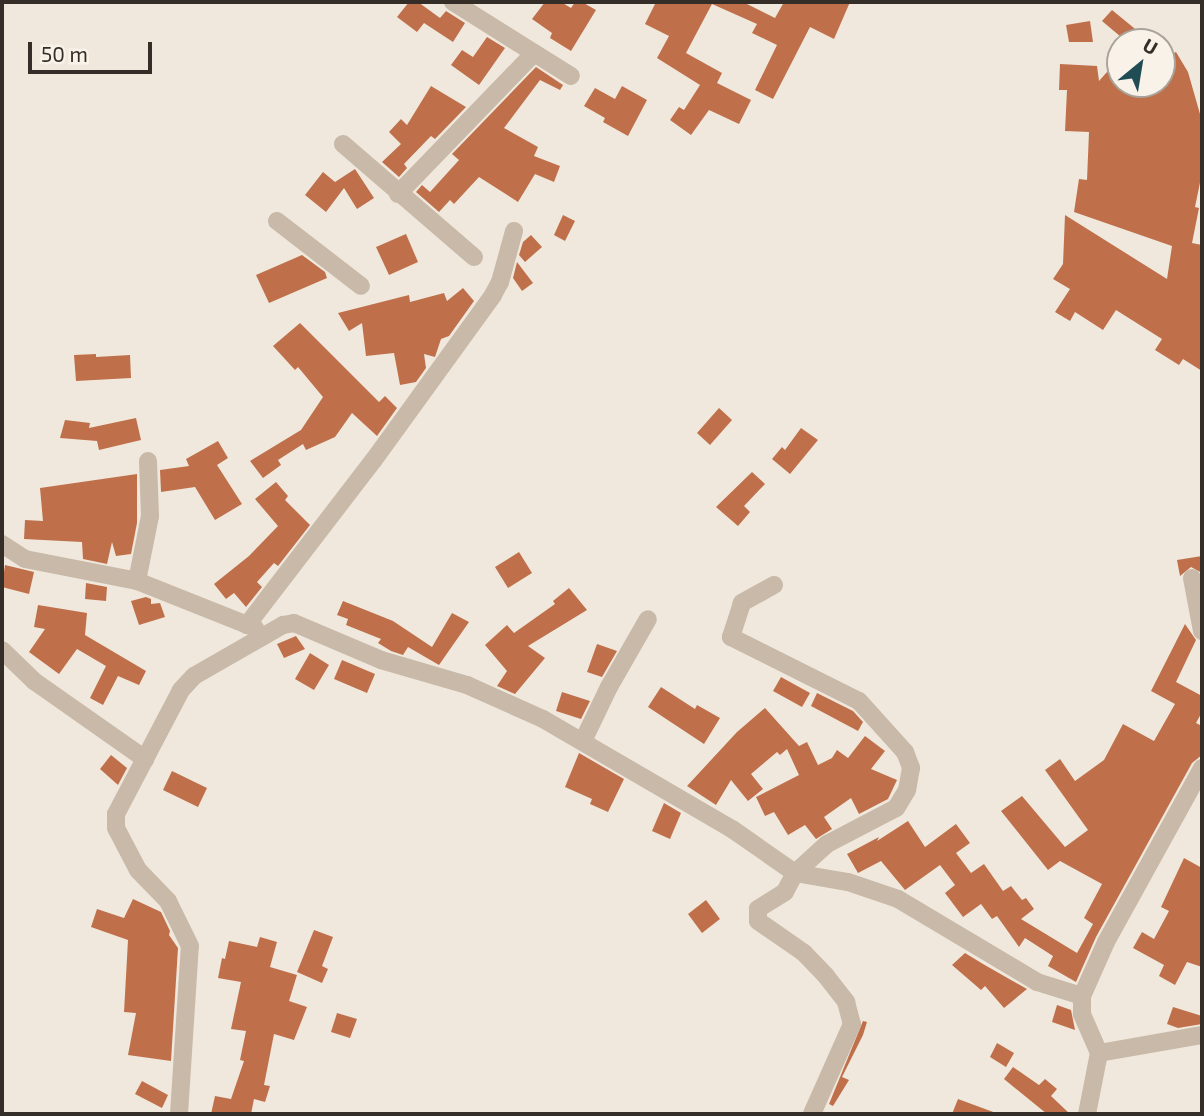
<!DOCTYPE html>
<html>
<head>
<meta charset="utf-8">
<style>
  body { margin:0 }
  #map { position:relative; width:1204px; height:1116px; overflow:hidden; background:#f0e8dc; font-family:"Exo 2",sans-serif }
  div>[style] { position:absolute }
  .building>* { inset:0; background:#bf704b }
  .minor>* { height:18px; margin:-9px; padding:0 9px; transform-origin:9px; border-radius:9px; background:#c8b9a8 }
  span { translate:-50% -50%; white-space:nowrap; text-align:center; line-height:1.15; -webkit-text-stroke:5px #f8f2e8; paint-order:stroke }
  .frame { position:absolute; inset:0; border:4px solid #352d28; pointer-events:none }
  .north { position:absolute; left:1106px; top:28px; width:70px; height:70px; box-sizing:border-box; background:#f8f2e8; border:2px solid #aaa39b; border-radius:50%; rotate:30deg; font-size:19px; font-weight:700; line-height:28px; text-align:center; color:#352d28 }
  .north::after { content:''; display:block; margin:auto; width:24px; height:32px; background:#204d54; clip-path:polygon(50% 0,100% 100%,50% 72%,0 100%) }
  .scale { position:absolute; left:28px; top:42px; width:124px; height:32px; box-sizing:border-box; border:4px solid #352d28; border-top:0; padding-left:9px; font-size:21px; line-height:24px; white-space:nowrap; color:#352d28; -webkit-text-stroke:5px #f8f2e8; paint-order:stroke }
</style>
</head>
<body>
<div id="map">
  <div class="building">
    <div style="clip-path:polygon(409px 2px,418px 2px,440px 18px,446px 11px,465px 23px,453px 42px,424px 23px,417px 32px,397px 17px)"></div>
    <div style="clip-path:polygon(545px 2px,561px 2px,571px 8px,575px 2px,582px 2px,596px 10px,571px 51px,550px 38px,552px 33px,532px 19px)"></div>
    <div style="clip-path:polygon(656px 2px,743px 2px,775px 18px,784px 2px,850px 2px,834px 39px,810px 27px,773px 99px,755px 90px,777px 45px,752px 33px,757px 24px,712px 4px,686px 53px,722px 73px,717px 83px,751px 100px,739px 124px,709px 110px,691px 135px,670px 120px,679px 107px,684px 110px,700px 85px,657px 58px,669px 36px,645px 24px)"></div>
    <div style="clip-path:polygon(1112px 10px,1151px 42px,1127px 42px,1102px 21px)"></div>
    <div style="clip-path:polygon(1090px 21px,1093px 42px,1069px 42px,1066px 25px)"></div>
    <div style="clip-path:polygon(487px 37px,505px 48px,479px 85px,451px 65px,462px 50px,473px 57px)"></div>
    <div style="clip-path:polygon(1162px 49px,1170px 55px,1176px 52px,1188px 72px,1202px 121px,1202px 173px,1195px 207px,1199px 208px,1192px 243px,1202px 245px,1202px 371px,1183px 359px,1179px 365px,1155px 350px,1162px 339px,1116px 310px,1103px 330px,1075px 312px,1070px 321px,1055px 312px,1070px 289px,1053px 279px,1063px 264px,1065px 215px,1167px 279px,1172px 246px,1074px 212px,1079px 179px,1087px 180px,1089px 132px,1065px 131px,1067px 90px,1059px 90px,1060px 64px,1097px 66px,1099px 81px,1107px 72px,1120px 72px,1120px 84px,1162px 84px)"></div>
    <div style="clip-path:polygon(536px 67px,563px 85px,560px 90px,540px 80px,504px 128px,538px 147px,534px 156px,560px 166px,554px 182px,535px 174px,518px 202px,479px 177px,454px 204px,450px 200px,439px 212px,416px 192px,422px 185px,430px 192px,459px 160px,452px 154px)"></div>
    <div style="clip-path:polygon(431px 86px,466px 107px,435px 139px,431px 136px,404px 164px,407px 168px,399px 177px,382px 162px,401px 144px,389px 132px,401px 119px,407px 125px)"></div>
    <div style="clip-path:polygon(622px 86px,647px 100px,628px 136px,603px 122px,605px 118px,584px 106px,595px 88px,615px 99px)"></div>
    <div style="clip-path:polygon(355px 169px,374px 198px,357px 209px,344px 188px,326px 212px,305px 195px,323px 172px,335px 182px)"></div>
    <div style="clip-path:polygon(563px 215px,575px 221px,565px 241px,554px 235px)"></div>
    <div style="clip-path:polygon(406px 234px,418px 262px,389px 275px,376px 247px)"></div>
    <div style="clip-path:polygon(531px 235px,542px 247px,525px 262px,519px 255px,523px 242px)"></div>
    <div style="clip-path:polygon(302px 255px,325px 272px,327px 278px,269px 303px,256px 275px)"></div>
    <div style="clip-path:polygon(517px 262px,533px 283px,522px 291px,513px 278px)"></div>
    <div style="clip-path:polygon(463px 288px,474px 301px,449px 336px,441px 339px,435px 357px,424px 354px,426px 368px,416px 382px,400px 385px,394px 353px,366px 356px,362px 323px,349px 331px,338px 313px,409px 295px,410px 302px,444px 293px,447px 301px)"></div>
    <div style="clip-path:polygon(300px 323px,379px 402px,385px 396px,397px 408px,377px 436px,352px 413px,335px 437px,306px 450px,303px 444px,278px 460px,281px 465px,263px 478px,250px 461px,301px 430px,323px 397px,298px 367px,295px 370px,273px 346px)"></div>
    <div style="clip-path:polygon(96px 354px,96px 357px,130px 355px,131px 378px,76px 381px,74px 355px)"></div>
    <div style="clip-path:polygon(719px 408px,732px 420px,710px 445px,697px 433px)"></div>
    <div style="clip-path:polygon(136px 418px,141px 440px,99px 450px,97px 441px,60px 438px,65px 420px,90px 423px,89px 428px)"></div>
    <div style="clip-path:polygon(801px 428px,818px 440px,790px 474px,772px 459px,782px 447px,785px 450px)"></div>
    <div style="clip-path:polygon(218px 441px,228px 458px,217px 465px,242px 504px,215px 520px,195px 487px,161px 492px,160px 470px,189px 466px,186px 459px)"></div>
    <div style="clip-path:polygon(752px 472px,765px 484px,744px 506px,750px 512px,738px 526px,716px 507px)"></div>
    <div style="clip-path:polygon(137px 474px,137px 523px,131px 554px,116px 556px,112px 542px,107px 564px,83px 559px,82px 542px,24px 539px,25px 520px,43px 521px,40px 488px)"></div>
    <div style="clip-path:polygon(276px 482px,288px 496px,285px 500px,310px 525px,278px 566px,274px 563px,257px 582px,262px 587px,246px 607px,234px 593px,226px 599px,214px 584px,249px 556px,278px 526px,255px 499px)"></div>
    <div style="clip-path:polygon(519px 552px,532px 573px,508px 588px,495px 567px)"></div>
    <div style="clip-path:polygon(1202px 556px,1202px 573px,1191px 567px,1180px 576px,1177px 560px)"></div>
    <div style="clip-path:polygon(5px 565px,34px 572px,29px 594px,2px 587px)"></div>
    <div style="clip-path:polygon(86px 583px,107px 587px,106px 601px,85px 599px)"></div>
    <div style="clip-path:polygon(569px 588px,587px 610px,528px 646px,545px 658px,515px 694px,497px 686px,507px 671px,485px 645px,507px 625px,514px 633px,555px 604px,553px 601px)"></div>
    <div style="clip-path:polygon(146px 597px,151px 599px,151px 604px,160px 603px,165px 617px,139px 625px,131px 601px)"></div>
    <div style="clip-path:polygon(343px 601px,393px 621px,432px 647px,452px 613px,469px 622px,439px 665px,408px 647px,403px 655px,391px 651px,378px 643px,381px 639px,346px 625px,348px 619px,337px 615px)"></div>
    <div style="clip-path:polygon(38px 605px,87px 613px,85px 635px,146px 671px,139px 685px,118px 676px,103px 705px,90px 698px,106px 666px,77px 649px,59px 674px,29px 652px,45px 629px,34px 627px)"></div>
    <div style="clip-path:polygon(1185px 624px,1196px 640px,1176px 682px,1202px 696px,1202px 712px,1196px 723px,1202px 726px,1202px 755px,1192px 763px,1096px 937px,1076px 982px,1048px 966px,1053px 956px,1025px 938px,1019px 947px,997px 916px,992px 919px,981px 904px,963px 917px,945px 893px,955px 885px,940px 865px,905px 890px,881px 861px,858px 873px,847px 854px,879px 837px,877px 841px,908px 821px,925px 847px,956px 824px,970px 843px,956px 853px,971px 873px,984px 864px,1003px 891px,1011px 886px,1022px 900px,1026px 898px,1034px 909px,1021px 919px,1077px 953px,1093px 924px,1084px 918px,1102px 884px,1060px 861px,1048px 870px,1001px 811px,1022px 796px,1065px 847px,1088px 830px,1045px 770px,1060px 759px,1075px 781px,1104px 760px,1123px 724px,1154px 741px,1175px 704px,1151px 691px)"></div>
    <div style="clip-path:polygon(296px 636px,305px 649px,284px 658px,277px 644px)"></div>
    <div style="clip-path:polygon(597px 644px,617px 651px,602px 677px,587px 672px)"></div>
    <div style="clip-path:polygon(310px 653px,329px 665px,314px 690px,295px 679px)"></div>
    <div style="clip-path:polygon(342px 660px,375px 674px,367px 693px,334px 679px)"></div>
    <div style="clip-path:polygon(781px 677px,810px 693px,802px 707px,773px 691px)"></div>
    <div style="clip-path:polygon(661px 687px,695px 709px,697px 705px,720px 718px,704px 744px,648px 707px)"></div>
    <div style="clip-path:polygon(562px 692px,590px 701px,581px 719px,556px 711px)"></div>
    <div style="clip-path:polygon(817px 693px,853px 711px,863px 722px,858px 731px,811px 706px)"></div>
    <div style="clip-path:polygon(765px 708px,799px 746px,807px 742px,818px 765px,832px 758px,837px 750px,848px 758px,865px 736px,885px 751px,871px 769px,897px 780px,888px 799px,859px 814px,851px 798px,824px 817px,832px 829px,816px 839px,805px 825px,788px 835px,774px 812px,765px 816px,756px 797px,799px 775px,787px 749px,780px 755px,777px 752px,751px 774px,763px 789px,748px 801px,731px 780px,716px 805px,687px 786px,737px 732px)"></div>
    <div style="clip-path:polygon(579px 753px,624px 779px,608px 812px,590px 804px,592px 799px,565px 787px)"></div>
    <div style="clip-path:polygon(111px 755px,127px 768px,118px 785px,100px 769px)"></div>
    <div style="clip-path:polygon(172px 771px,207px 788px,198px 807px,163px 790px)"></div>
    <div style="clip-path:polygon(664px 803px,681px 813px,670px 839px,652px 831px)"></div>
    <div style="clip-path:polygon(1184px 858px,1202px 868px,1202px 967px,1187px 962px,1175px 985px,1159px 976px,1164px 965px,1133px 948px,1142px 932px,1154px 939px,1169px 911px,1161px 907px)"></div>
    <div style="clip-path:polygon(133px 899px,161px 912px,170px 931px,169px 935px,178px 948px,171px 1061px,128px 1055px,136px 1013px,124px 1012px,128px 940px,91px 927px,97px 909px,124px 918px)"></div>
    <div style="clip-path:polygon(706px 900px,720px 919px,702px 933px,688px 914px)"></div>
    <div style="clip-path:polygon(314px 930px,333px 937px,322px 966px,328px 969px,322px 983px,297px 972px)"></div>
    <div style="clip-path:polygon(260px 937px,277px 942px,270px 967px,297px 975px,289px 1001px,307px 1007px,294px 1040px,274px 1034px,264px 1085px,270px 1086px,265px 1102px,254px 1099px,251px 1114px,211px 1114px,215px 1096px,231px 1099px,244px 1061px,240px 1060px,246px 1031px,231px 1029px,241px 982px,218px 978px,222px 958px,225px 959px,229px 941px,257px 947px)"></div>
    <div style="clip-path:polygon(965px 953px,983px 964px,1027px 989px,1004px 1008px,985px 986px,981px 990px,952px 965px)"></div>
    <div style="clip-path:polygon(1057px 1005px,1071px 1010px,1075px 1030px,1052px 1022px)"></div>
    <div style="clip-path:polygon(1173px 1007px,1202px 1016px,1202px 1024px,1178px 1028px,1167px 1024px)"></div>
    <div style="clip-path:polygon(337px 1013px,357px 1019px,350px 1038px,331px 1032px)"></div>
    <div style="clip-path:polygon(863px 1021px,867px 1022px,863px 1035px,842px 1077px,849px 1080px,833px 1106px,829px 1104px)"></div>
    <div style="clip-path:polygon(997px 1043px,1014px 1053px,1006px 1067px,990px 1057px)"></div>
    <div style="clip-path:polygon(1013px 1067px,1039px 1085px,1045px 1079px,1057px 1089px,1051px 1096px,1070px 1114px,1047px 1114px,1004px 1079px)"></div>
    <div style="clip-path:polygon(142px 1081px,168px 1095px,162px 1108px,135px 1094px)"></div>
    <div style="clip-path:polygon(958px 1099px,996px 1113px,996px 1114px,952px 1114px)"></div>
  </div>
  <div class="minor">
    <div style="left:453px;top:2px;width:139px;rotate:32.1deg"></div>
    <div style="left:343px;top:144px;width:173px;rotate:40.8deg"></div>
    <div style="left:398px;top:194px;width:196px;rotate:-46deg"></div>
    <div style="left:277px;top:221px;width:106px;rotate:37.7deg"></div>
    <div style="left:2px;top:544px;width:27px;rotate:33deg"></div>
    <div style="left:25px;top:559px;width:114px;rotate:11.1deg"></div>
    <div style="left:137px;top:581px;width:127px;rotate:21.7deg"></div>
    <div style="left:1192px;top:578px;width:54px;rotate:79.3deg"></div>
    <div style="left:137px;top:581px;width:66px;rotate:-78.7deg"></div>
    <div style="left:150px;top:516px;width:55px;rotate:-92.1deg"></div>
    <div style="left:774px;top:585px;width:37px;rotate:151deg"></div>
    <div style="left:742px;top:603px;width:36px;rotate:108deg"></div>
    <div style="left:731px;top:637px;width:143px;rotate:26.6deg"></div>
    <div style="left:859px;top:701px;width:69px;rotate:48deg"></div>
    <div style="left:905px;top:752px;width:17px;rotate:69deg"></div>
    <div style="left:911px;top:768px;width:22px;rotate:100deg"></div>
    <div style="left:907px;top:790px;width:21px;rotate:121deg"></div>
    <div style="left:896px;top:808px;width:78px;rotate:152.4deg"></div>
    <div style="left:827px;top:844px;width:43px;rotate:137.8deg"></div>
    <div style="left:795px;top:873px;width:21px;rotate:118deg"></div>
    <div style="left:785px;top:892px;width:32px;rotate:148deg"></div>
    <div style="left:758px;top:909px;width:12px;rotate:90deg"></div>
    <div style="left:758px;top:921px;width:56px;rotate:34.8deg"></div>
    <div style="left:804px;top:953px;width:32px;rotate:46deg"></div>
    <div style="left:826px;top:976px;width:33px;rotate:52deg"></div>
    <div style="left:846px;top:1002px;width:23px;rotate:75deg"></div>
    <div style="left:852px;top:1024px;width:98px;rotate:114deg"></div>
    <div style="left:247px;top:625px;width:207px;rotate:-52.5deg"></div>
    <div style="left:373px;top:461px;width:205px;rotate:-54.1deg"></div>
    <div style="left:493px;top:295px;width:15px;rotate:-62deg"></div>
    <div style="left:500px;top:282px;width:53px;rotate:-74.6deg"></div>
    <div style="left:2px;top:650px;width:45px;rotate:44.1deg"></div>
    <div style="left:34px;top:681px;width:136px;rotate:35.1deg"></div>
    <div style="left:583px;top:741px;width:60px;rotate:-64.3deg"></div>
    <div style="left:609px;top:687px;width:78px;rotate:-60.2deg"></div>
    <div style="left:1099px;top:1053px;width:105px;rotate:-9.9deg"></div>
    <div style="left:179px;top:1114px;width:168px;rotate:-86.3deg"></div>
    <div style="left:190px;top:946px;width:50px;rotate:-116.1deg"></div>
    <div style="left:168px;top:901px;width:43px;rotate:-134.1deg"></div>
    <div style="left:138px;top:870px;width:47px;rotate:-117.6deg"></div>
    <div style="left:116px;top:828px;width:14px;rotate:-90deg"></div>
    <div style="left:116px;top:814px;width:140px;rotate:-62.3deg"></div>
    <div style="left:181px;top:690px;width:19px;rotate:-47deg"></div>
    <div style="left:194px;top:676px;width:103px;rotate:-29.8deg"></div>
    <div style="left:283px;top:625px;width:11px;rotate:-10deg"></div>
    <div style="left:294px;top:623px;width:95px;rotate:23deg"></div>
    <div style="left:381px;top:660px;width:90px;rotate:16.2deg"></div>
    <div style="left:467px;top:685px;width:83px;rotate:24.1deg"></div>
    <div style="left:543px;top:719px;width:219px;rotate:30.2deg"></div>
    <div style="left:732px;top:829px;width:77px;rotate:34.9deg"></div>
    <div style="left:795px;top:873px;width:54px;rotate:9.6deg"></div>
    <div style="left:848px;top:882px;width:53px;rotate:18.8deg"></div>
    <div style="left:898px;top:899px;width:162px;rotate:30.8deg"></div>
    <div style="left:1037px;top:982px;width:47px;rotate:17.3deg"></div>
    <div style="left:1087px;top:1114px;width:62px;rotate:-78.9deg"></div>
    <div style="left:1099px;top:1053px;width:43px;rotate:-113.6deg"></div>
    <div style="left:1082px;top:1014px;width:18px;rotate:-90deg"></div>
    <div style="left:1082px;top:996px;width:59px;rotate:-66deg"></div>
    <div style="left:1106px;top:942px;width:199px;rotate:-61.1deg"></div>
  </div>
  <div class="frame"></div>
  <div class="north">U</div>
  <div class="scale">50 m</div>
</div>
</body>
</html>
